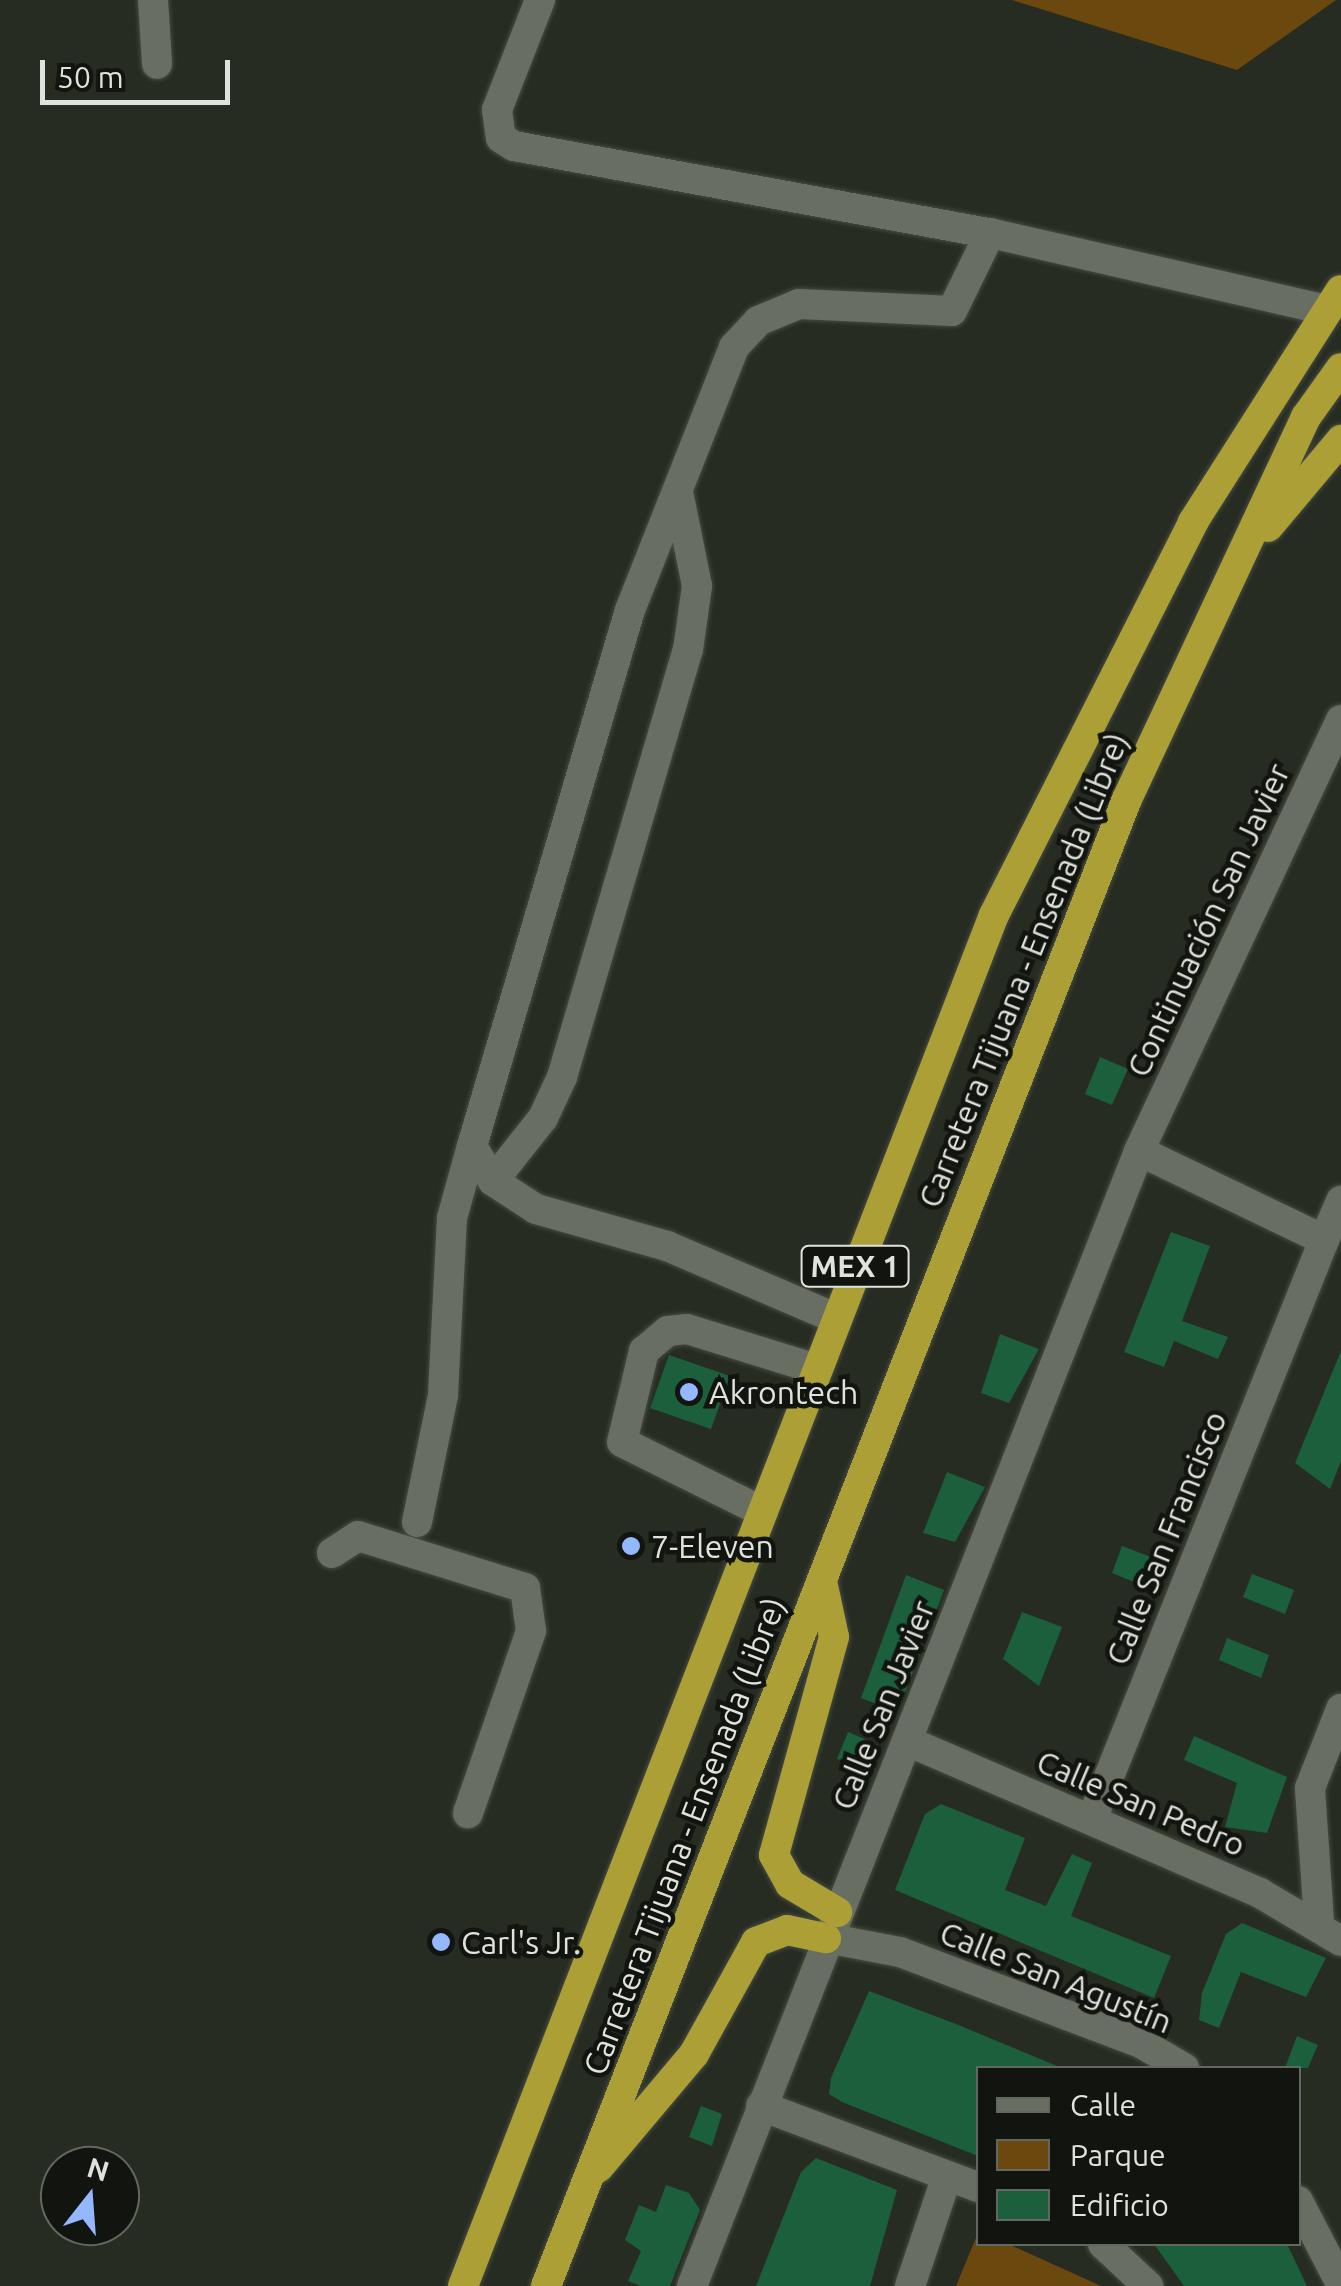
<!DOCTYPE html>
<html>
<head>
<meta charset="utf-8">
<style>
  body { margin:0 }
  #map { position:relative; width:1341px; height:2286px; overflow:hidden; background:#272c22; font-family:Ubuntu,sans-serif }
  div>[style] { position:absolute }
  .green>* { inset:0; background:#6b490e }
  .building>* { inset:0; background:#1c5f3c }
  .roads { filter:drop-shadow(0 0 2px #464b41) drop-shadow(0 0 2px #464b41) }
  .minor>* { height:30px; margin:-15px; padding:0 15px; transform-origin:15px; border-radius:15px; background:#686e62 }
  .highway>* { height:30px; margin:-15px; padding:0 15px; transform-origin:15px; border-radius:15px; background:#ab9f35 }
  .dots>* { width:28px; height:28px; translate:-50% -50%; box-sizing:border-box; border:5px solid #11140f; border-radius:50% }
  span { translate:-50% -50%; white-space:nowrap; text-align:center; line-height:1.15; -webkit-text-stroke:9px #11140f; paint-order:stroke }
  .shield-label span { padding:2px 8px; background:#11140f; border:2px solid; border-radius:8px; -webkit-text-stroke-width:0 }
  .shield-label { font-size:30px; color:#dfe3dc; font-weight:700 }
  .street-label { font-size:32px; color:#dfe3dc }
  .poi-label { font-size:32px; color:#dfe3dc }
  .left { translate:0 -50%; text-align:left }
  .legend { position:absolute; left:976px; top:2066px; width:325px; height:180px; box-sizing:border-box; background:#11140f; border:2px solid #636761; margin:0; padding:12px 18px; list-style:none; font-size:30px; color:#dfe3dc }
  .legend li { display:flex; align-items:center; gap:20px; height:50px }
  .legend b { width:50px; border:2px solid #636761 }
  .north { position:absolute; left:40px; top:2146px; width:100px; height:100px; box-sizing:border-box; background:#11140f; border:2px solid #636761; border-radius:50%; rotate:17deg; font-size:28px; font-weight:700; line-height:40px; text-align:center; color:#dfe3dc }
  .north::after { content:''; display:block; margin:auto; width:35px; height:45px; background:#95b7fd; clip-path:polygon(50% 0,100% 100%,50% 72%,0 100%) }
  .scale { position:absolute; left:40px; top:60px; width:190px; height:45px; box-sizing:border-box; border:5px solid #dfe3dc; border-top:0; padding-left:12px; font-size:30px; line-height:35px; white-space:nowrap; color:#dfe3dc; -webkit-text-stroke:8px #11140f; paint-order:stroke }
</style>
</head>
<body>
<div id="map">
  <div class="green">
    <div style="clip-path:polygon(1012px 0,1336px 0,1237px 70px)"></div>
    <div style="clip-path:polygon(978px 2233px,978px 2244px,1008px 2244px,1101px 2286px,956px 2286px)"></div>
  </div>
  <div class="building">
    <div style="clip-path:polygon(1100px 1057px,1128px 1069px,1112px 1105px,1085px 1094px)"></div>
    <div style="clip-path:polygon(1171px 1232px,1210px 1246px,1182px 1321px,1228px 1337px,1218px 1359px,1174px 1341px,1164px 1367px,1124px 1352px)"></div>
    <div style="clip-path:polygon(1000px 1334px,1039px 1349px,1009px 1403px,981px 1393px)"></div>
    <div style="clip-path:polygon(1341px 1351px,1341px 1461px,1330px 1489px,1295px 1463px)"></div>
    <div style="clip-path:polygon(669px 1355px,730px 1376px,711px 1429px,650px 1408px)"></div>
    <div style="clip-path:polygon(947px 1472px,985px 1487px,955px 1542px,923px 1533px)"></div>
    <div style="clip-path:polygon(1122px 1546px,1151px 1557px,1139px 1584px,1112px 1573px)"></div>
    <div style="clip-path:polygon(1252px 1574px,1294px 1590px,1285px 1614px,1243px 1597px)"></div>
    <div style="clip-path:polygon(906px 1575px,944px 1590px,898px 1712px,861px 1698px)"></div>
    <div style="clip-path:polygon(1022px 1612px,1062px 1627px,1039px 1686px,1003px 1659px)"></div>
    <div style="clip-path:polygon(1227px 1638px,1269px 1655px,1261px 1678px,1219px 1660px)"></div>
    <div style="clip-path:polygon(848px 1732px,879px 1745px,870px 1768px,837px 1759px)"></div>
    <div style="clip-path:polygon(1194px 1736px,1287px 1777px,1267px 1833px,1225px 1827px,1237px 1783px,1184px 1760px)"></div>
    <div style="clip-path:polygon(941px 1804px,1025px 1838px,1005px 1890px,1046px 1906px,1072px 1854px,1092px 1863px,1071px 1916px,1171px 1956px,1154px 1998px,895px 1890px,925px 1814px)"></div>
    <div style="clip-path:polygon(1242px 1923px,1326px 1958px,1306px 1997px,1241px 1972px,1219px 2028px,1199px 2020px,1202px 1993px,1226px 1934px)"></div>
    <div style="clip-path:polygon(869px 1991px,956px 2024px,1062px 2068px,978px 2068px,978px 2156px,842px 2102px,829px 2094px,831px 2078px)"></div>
    <div style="clip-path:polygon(1297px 2036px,1318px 2045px,1308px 2068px,1285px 2068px)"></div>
    <div style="clip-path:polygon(701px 2106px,722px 2114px,712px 2146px,689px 2137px)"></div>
    <div style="clip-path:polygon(816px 2158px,897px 2190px,870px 2286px,756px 2286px,801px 2172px)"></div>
    <div style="clip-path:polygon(666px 2185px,689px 2193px,700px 2210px,670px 2286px,640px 2286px,628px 2281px,641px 2251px,625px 2240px,639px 2205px,656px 2212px)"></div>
    <div style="clip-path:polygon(1154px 2244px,1287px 2244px,1307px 2286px,1184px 2286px)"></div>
  </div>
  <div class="roads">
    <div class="minor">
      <div style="left:153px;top:0;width:64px;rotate:86.4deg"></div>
      <div style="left:540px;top:0;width:118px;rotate:111.4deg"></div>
      <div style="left:497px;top:110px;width:28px;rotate:82deg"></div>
      <div style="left:501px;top:138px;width:15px;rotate:32deg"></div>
      <div style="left:514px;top:146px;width:484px;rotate:10.4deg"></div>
      <div style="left:493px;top:1181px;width:80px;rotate:-51.6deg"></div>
      <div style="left:543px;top:1118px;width:45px;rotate:-65.1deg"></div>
      <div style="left:562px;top:1077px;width:445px;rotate:-73.6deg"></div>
      <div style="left:688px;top:650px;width:65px;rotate:-82deg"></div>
      <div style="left:697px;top:586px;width:91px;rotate:-101.4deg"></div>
      <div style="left:1324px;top:1240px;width:43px;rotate:-66.4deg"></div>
      <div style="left:835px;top:1318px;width:183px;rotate:-156.8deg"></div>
      <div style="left:667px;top:1246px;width:136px;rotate:-164.2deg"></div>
      <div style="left:536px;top:1209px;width:51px;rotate:-146.9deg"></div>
      <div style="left:493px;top:1181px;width:41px;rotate:-121deg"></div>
      <div style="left:472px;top:1146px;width:559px;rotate:-73.58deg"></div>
      <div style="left:630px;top:610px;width:283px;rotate:-68.4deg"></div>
      <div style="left:734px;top:347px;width:35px;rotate:-47deg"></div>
      <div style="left:758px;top:321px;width:44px;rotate:-22.5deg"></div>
      <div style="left:799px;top:304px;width:153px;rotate:2.6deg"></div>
      <div style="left:952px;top:311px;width:87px;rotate:-64deg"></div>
      <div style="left:990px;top:233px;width:346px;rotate:12.9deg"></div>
      <div style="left:763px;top:1512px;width:157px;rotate:-153.6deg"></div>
      <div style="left:622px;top:1442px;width:94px;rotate:-76.4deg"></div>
      <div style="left:644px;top:1351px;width:31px;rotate:-40deg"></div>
      <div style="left:668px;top:1331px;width:19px;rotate:-6deg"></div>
      <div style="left:687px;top:1329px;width:135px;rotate:17.2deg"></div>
      <div style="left:417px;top:1522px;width:130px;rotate:-78.4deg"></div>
      <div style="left:443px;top:1395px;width:177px;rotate:-87.1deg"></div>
      <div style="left:452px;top:1218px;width:75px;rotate:-74.5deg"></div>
      <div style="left:332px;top:1553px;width:31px;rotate:-33deg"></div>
      <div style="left:358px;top:1536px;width:175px;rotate:17.3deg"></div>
      <div style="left:525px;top:1588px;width:43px;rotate:82.1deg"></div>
      <div style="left:531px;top:1631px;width:193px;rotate:109.1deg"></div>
      <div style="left:907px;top:1741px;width:384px;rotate:23.3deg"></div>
      <div style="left:1260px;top:1893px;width:94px;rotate:30.7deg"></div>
      <div style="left:1092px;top:1819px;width:624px;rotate:-68.16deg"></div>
      <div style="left:1324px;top:1240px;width:205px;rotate:-154.3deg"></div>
      <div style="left:1319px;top:1921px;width:133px;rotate:-93.9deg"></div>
      <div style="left:1310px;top:1788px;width:85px;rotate:-68.6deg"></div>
      <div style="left:826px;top:1938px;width:75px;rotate:10.7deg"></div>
      <div style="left:900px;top:1952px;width:258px;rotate:20.7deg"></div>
      <div style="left:1141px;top:2043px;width:50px;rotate:30.2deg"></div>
      <div style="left:761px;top:2106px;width:232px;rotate:20.5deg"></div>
      <div style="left:1298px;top:2201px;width:93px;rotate:62.6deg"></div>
      <div style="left:1103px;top:2244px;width:62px;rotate:43deg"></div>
      <div style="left:692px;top:2286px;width:1220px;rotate:-68.5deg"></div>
      <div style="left:1139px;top:1151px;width:476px;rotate:-64.9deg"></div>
      <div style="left:910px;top:2286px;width:116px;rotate:-71.4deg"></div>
    </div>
    <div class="highway">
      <div style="left:1268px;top:527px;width:114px;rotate:-50deg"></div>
      <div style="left:822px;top:1581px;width:57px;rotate:77.9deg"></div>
      <div style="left:834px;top:1637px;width:226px;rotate:105.4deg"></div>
      <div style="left:774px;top:1855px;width:33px;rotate:61deg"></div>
      <div style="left:790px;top:1884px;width:55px;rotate:30.8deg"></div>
      <div style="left:598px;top:2168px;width:149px;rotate:-49.9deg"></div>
      <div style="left:694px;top:2054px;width:128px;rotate:-61deg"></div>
      <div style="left:756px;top:1942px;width:33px;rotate:-21deg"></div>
      <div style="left:787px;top:1930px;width:40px;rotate:12deg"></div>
      <div style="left:463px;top:2286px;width:1470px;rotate:-68.83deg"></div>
      <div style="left:994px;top:915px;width:441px;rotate:-63.1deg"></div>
      <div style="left:1193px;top:522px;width:275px;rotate:-57.5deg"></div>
      <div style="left:546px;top:2286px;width:1596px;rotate:-68.66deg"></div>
      <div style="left:1127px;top:799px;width:422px;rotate:-64.9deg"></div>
      <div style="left:1306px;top:417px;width:60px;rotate:-54.5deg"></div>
    </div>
  </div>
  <div class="dots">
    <div style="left:689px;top:1392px;background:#95b7fd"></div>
    <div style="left:631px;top:1546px;background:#95b7fd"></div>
    <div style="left:441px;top:1942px;background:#95b7fd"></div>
  </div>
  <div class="shield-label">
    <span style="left:855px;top:1266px">MEX 1</span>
  </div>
  <div class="street-label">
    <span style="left:1208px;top:920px;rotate:-65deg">Continuación San Javier</span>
    <span style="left:1023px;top:970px;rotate:-68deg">Carretera Tijuana - Ensenada (Libre)</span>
    <span style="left:1166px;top:1538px;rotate:-68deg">Calle San Francisco</span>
    <span style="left:883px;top:1705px;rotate:-68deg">Calle San Javier</span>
    <span style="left:1141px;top:1803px;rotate:23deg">Calle San Pedro</span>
    <span style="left:684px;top:1836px;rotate:-69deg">Carretera Tijuana - Ensenada (Libre)</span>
    <span style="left:1056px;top:1977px;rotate:22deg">Calle San Agustín</span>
  </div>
  <div class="poi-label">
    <span class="left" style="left:709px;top:1392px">Akrontech</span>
    <span class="left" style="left:651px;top:1546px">7-Eleven</span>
    <span class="left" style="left:461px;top:1942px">Carl's Jr.</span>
  </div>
  <ul class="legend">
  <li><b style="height:12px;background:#686e62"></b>Calle</li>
  <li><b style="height:28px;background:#6b490e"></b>Parque</li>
  <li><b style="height:28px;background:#1c5f3c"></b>Edificio</li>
  </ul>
  <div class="north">N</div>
  <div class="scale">50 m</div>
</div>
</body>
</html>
